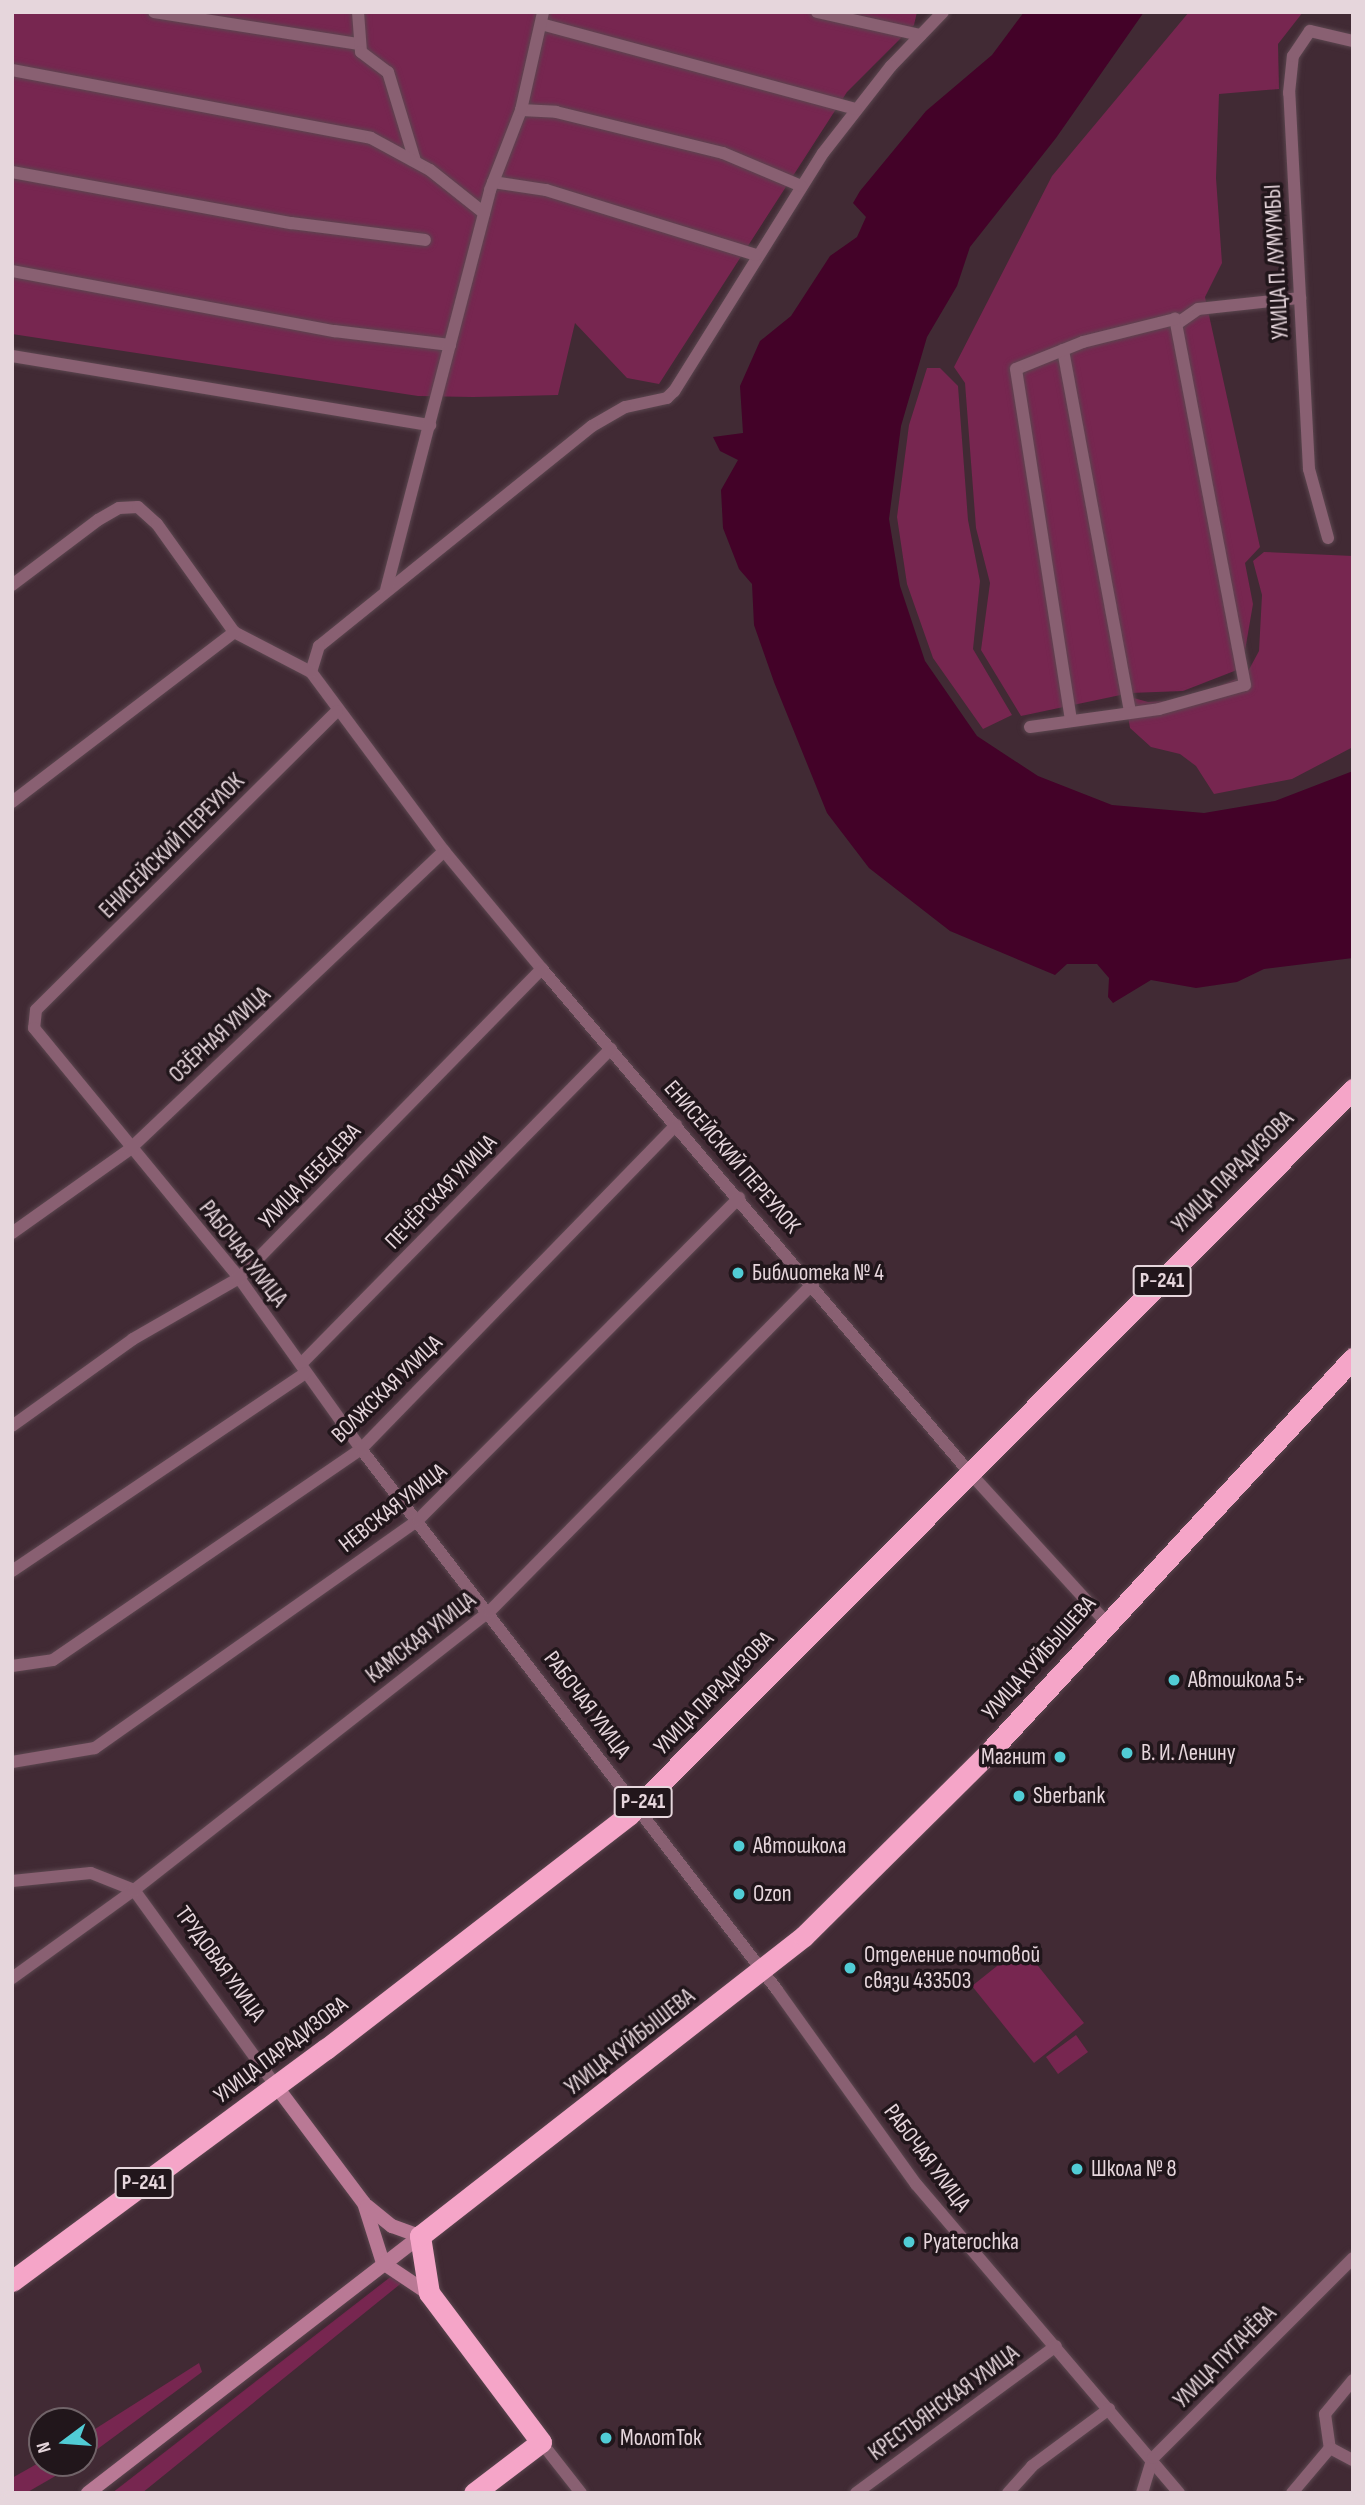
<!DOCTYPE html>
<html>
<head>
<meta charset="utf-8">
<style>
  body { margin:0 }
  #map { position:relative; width:1365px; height:2505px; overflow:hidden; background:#412a34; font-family:"Sofia Sans Condensed",sans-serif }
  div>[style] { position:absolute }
  .green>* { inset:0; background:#772650 }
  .water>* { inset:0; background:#430228 }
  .roads { filter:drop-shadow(0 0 2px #5b464f) drop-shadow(0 0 2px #5b464f) }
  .street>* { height:12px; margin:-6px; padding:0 6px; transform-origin:6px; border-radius:6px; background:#896072 }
  .secondary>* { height:14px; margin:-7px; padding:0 7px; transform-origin:7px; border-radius:7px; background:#b97995 }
  .highway>* { height:21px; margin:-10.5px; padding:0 10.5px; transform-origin:10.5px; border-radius:10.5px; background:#f5a5c8 }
  .dots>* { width:19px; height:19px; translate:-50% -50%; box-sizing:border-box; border:4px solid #21161b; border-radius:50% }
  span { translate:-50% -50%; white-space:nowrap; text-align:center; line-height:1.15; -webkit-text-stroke:7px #21161b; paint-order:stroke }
  .shield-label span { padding:2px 5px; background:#21161b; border:2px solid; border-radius:5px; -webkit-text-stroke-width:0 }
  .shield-label { font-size:21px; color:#e6d6dc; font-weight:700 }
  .street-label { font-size:23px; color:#e6d6dc }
  .poi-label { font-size:23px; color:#e6d6dc }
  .left { translate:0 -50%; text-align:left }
  .right { translate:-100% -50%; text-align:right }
  .frame { position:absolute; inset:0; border:14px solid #e6d6dc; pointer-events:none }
  .north { position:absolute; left:28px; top:2407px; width:70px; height:70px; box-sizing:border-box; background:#21161b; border:2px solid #706368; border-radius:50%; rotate:254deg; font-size:19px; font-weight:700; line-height:28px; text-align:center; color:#e6d6dc }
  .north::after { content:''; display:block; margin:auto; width:24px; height:32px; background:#51ccd5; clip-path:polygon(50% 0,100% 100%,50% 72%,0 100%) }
</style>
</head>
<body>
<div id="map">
  <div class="green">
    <div style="clip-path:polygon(12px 12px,917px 12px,914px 25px,847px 92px,659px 384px,627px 378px,575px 323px,558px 395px,473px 397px,418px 396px,12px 334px)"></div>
    <div style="clip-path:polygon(1189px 12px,1303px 12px,1278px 44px,1279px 89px,1219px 94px,1216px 178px,1222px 263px,1205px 297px,1260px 547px,1245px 563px,1253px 604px,1242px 668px,1183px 691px,1130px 693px,1021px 716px,981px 650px,990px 583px,976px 528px,965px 383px,954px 367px,1052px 176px)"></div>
    <div style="clip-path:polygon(927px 368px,940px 368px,958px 386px,968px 520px,980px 581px,973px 649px,1012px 715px,983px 729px,933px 658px,907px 584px,897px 517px,909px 425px)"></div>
    <div style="clip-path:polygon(1264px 552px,1353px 556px,1353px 747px,1292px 779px,1214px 794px,1196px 766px,1180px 754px,1151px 747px,1130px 728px,1126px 705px,1130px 697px,1148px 702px,1184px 700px,1246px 675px,1259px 651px,1262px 595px,1253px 561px)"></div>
    <div style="clip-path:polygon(1022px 1946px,1084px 2023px,1034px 2063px,972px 1986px)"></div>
    <div style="clip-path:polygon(1076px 2035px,1088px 2052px,1058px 2074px,1046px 2057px)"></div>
    <div style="clip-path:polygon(393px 2275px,404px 2281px,142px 2493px,112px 2493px)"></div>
    <div style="clip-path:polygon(199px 2363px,202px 2372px,84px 2459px,84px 2436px)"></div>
    <div style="clip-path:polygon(42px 2461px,78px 2463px,26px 2493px,12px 2493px,12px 2478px)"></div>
  </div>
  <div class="water">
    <div style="clip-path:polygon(1024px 12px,1144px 12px,1056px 138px,970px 247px,957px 286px,927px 337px,901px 426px,889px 519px,900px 586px,925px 661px,977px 736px,1038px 776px,1112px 805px,1204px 813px,1275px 801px,1353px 771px,1353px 958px,1264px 969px,1237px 982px,1196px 988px,1151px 980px,1113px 1003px,1108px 997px,1109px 978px,1097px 964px,1067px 964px,1055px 975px,950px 931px,869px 868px,827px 813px,774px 682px,754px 625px,752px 584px,739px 569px,723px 528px,721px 490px,738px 460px,720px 451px,713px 437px,743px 433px,740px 386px,760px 341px,791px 316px,830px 256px,857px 237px,866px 217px,853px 203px,860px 191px,926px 111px,992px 55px)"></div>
  </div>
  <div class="roads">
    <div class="street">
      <div style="left:154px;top:12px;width:206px;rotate:8.9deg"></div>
      <div style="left:358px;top:12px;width:40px;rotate:85.7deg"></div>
      <div style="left:361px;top:52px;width:34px;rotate:37deg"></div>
      <div style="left:388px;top:72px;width:93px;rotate:73.1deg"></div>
      <div style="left:817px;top:12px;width:106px;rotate:12.6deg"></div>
      <div style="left:943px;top:12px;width:75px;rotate:133.9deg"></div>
      <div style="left:891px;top:66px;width:110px;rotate:128deg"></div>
      <div style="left:823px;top:153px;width:281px;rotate:122deg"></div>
      <div style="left:674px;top:391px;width:10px;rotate:135deg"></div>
      <div style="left:667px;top:398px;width:43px;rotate:167.9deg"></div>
      <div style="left:625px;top:407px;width:38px;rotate:150deg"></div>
      <div style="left:592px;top:426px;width:351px;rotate:141.1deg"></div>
      <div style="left:319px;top:646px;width:27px;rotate:107deg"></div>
      <div style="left:311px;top:672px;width:223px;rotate:53.4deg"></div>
      <div style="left:444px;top:851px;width:153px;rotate:50.3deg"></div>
      <div style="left:542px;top:969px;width:660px;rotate:49.67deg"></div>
      <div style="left:969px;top:1472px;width:203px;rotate:47.6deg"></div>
      <div style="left:541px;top:24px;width:326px;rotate:15.1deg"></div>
      <div style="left:12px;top:70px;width:365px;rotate:10.7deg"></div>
      <div style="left:371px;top:138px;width:67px;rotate:28.5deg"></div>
      <div style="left:430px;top:170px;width:69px;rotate:38.5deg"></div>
      <div style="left:521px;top:110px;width:35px;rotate:3deg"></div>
      <div style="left:556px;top:112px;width:172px;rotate:13.8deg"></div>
      <div style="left:723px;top:153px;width:85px;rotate:22.9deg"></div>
      <div style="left:12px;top:172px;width:284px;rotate:10.4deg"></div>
      <div style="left:291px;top:223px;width:135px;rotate:7.2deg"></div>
      <div style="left:493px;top:182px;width:54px;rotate:8.6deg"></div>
      <div style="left:546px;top:190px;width:220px;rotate:17.2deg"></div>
      <div style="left:12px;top:271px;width:328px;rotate:10.6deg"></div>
      <div style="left:334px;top:331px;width:117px;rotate:6.9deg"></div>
      <div style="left:1178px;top:323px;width:24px;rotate:-35deg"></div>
      <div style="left:1198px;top:309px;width:103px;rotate:-6.2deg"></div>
      <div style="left:1063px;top:350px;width:367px;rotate:79.5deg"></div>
      <div style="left:12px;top:356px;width:424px;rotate:9.4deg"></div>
      <div style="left:1328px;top:538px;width:72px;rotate:-105.4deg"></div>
      <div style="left:1309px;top:469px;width:377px;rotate:-93deg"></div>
      <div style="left:1289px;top:93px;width:37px;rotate:-84deg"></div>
      <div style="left:1293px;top:56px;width:30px;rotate:-56deg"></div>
      <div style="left:1310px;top:31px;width:44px;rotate:13.1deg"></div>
      <div style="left:12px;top:585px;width:108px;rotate:-37.1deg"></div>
      <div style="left:98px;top:520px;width:24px;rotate:-30deg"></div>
      <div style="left:119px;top:508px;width:19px;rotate:-3deg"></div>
      <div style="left:138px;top:507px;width:25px;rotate:42deg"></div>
      <div style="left:157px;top:524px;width:133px;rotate:54.5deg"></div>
      <div style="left:234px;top:632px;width:87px;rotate:27.5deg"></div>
      <div style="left:386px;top:590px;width:413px;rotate:-75.4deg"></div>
      <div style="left:490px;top:190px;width:86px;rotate:-68.8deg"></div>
      <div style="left:521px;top:110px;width:100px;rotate:-77.3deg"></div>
      <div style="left:337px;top:711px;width:424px;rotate:135.2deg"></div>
      <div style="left:36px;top:1010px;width:18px;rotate:96deg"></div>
      <div style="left:34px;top:1028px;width:323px;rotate:50.6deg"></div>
      <div style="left:239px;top:1278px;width:210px;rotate:54.5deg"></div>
      <div style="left:361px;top:1449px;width:682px;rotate:52.44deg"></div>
      <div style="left:777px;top:1990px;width:239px;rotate:54.4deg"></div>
      <div style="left:916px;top:2184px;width:406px;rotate:49.6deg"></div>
      <div style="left:1030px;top:727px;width:130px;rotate:-7.9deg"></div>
      <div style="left:1159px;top:709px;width:89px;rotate:-15.6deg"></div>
      <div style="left:1245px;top:685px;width:373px;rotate:-100.8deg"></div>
      <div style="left:1175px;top:319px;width:95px;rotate:166deg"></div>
      <div style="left:1083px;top:342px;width:72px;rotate:158.1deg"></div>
      <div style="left:1016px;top:369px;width:356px;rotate:81.1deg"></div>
      <div style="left:12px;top:802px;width:280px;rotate:-37.4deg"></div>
      <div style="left:12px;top:1233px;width:145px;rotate:-35.4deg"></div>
      <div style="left:130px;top:1149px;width:433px;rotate:-43.5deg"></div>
      <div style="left:301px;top:1364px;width:442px;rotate:-45.5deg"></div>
      <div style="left:12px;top:1426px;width:149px;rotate:-35.7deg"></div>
      <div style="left:133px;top:1339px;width:122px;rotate:-29.9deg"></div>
      <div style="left:239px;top:1278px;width:433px;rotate:-45.6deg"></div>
      <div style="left:12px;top:1571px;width:354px;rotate:-34deg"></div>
      <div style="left:12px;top:1666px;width:41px;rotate:-8.3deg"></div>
      <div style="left:53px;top:1660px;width:373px;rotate:-34.4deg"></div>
      <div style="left:361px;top:1449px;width:452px;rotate:-45.8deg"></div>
      <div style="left:12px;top:1762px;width:84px;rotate:-9.6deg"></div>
      <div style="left:95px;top:1748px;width:395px;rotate:-35.2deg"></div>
      <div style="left:418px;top:1520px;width:455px;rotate:-45.1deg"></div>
      <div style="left:12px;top:1881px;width:79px;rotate:-5.8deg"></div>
      <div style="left:91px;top:1873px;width:46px;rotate:21.6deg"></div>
      <div style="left:134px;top:1890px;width:242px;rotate:54.1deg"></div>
      <div style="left:12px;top:1978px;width:150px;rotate:-35.8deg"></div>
      <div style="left:134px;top:1890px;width:452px;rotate:-38.1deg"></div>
      <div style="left:490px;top:1611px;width:460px;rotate:-45.4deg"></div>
      <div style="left:1353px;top:2380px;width:44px;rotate:129.5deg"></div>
      <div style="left:1325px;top:2414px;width:34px;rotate:82deg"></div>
      <div style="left:1330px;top:2448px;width:26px;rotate:28deg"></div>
      <div style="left:541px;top:2442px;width:65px;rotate:51.9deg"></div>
      <div style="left:856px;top:2493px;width:248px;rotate:-36.3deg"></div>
      <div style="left:1008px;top:2493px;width:36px;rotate:-48deg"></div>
      <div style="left:1032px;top:2466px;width:96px;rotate:-36.5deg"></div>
      <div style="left:1142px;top:2493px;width:37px;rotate:-73deg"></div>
      <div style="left:1153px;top:2458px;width:283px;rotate:-45deg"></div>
      <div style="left:1292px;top:2493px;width:59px;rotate:-49.8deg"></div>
    </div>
    <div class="secondary">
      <div style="left:276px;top:2086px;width:146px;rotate:53.1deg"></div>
      <div style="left:364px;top:2203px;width:63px;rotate:72.4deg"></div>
      <div style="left:367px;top:2206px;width:32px;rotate:39deg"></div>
      <div style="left:392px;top:2226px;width:30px;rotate:20deg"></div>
      <div style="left:383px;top:2263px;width:54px;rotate:33.7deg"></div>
      <div style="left:88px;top:2493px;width:420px;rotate:-37.7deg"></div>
    </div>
    <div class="highway">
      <div style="left:12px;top:2281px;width:390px;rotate:-36.5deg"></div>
      <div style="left:326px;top:2049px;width:384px;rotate:-37.7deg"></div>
      <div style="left:630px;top:1814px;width:1024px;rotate:-45.08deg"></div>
      <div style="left:474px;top:2493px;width:84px;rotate:-37.3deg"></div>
      <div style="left:541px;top:2442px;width:186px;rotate:-126.9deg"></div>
      <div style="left:429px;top:2293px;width:58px;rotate:-99deg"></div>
      <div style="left:420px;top:2236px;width:487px;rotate:-38deg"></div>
      <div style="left:804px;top:1936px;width:267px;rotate:-44.8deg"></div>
      <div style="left:993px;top:1748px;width:531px;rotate:-47.29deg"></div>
    </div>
  </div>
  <div class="dots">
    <div style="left:738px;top:1273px;background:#51ccd5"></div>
    <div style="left:1174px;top:1680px;background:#51ccd5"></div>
    <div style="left:1127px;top:1753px;background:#51ccd5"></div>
    <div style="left:1060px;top:1757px;background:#51ccd5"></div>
    <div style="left:1019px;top:1796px;background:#51ccd5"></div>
    <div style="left:739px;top:1846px;background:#51ccd5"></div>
    <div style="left:739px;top:1894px;background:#51ccd5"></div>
    <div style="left:850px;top:1968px;background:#51ccd5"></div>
    <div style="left:1077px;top:2169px;background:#51ccd5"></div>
    <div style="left:909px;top:2242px;background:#51ccd5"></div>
    <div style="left:606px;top:2438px;background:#51ccd5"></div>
  </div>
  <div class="shield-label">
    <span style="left:1162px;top:1281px">Р-241</span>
    <span style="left:643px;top:1802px">Р-241</span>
    <span style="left:144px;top:2183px">Р-241</span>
  </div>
  <div class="street-label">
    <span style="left:1277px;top:262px;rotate:-93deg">УЛИЦА П. ЛУМУМБЫ</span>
    <span style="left:172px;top:846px;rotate:-45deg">ЕНИСЕЙСКИЙ ПЕРЕУЛОК</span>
    <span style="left:220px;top:1035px;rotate:-43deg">ОЗЁРНАЯ УЛИЦА</span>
    <span style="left:732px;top:1157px;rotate:49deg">ЕНИСЕЙСКИЙ ПЕРЕУЛОК</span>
    <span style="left:1233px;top:1172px;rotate:-45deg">УЛИЦА ПАРАДИЗОВА</span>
    <span style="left:310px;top:1176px;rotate:-46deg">УЛИЦА ЛЕБЕДЕВА</span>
    <span style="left:441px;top:1192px;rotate:-46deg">ПЕЧЁРСКАЯ УЛИЦА</span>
    <span style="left:243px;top:1254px;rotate:52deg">РАБОЧАЯ УЛИЦА</span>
    <span style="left:387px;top:1389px;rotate:-44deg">ВОЛЖСКАЯ УЛИЦА</span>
    <span style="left:393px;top:1508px;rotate:-38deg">НЕВСКАЯ УЛИЦА</span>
    <span style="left:421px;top:1638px;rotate:-38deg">КАМСКАЯ УЛИЦА</span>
    <span style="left:1039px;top:1658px;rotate:-48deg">УЛИЦА КУЙБЫШЕВА</span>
    <span style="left:714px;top:1693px;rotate:-46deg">УЛИЦА ПАРАДИЗОВА</span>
    <span style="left:587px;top:1705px;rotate:53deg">РАБОЧАЯ УЛИЦА</span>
    <span style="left:220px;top:1964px;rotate:54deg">ТРУДОВАЯ УЛИЦА</span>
    <span style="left:630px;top:2042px;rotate:-38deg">УЛИЦА КУЙБЫШЕВА</span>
    <span style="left:281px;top:2050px;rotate:-37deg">УЛИЦА ПАРАДИЗОВА</span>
    <span style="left:927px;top:2158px;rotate:53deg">РАБОЧАЯ УЛИЦА</span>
    <span style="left:1225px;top:2357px;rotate:-45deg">УЛИЦА ПУГАЧЁВА</span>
    <span style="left:944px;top:2403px;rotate:-36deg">КРЕСТЬЯНСКАЯ УЛИЦА</span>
  </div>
  <div class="poi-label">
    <span class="left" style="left:752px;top:1273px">Библиотека № 4</span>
    <span class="left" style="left:1188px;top:1680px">Автошкола 5+</span>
    <span class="left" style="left:1141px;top:1753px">В. И. Ленину</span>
    <span class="right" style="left:1046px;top:1757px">Магнит</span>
    <span class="left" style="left:1033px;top:1796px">Sberbank</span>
    <span class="left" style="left:753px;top:1846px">Автошкола</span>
    <span class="left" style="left:753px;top:1894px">Ozon</span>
    <span class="left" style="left:864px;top:1968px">Отделение почтовой<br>связи 433503</span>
    <span class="left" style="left:1091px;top:2169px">Школа № 8</span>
    <span class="left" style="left:923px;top:2242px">Pyaterochka</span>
    <span class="left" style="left:620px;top:2438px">МолотТок</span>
  </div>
  <div class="frame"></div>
  <div class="north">N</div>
</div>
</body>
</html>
